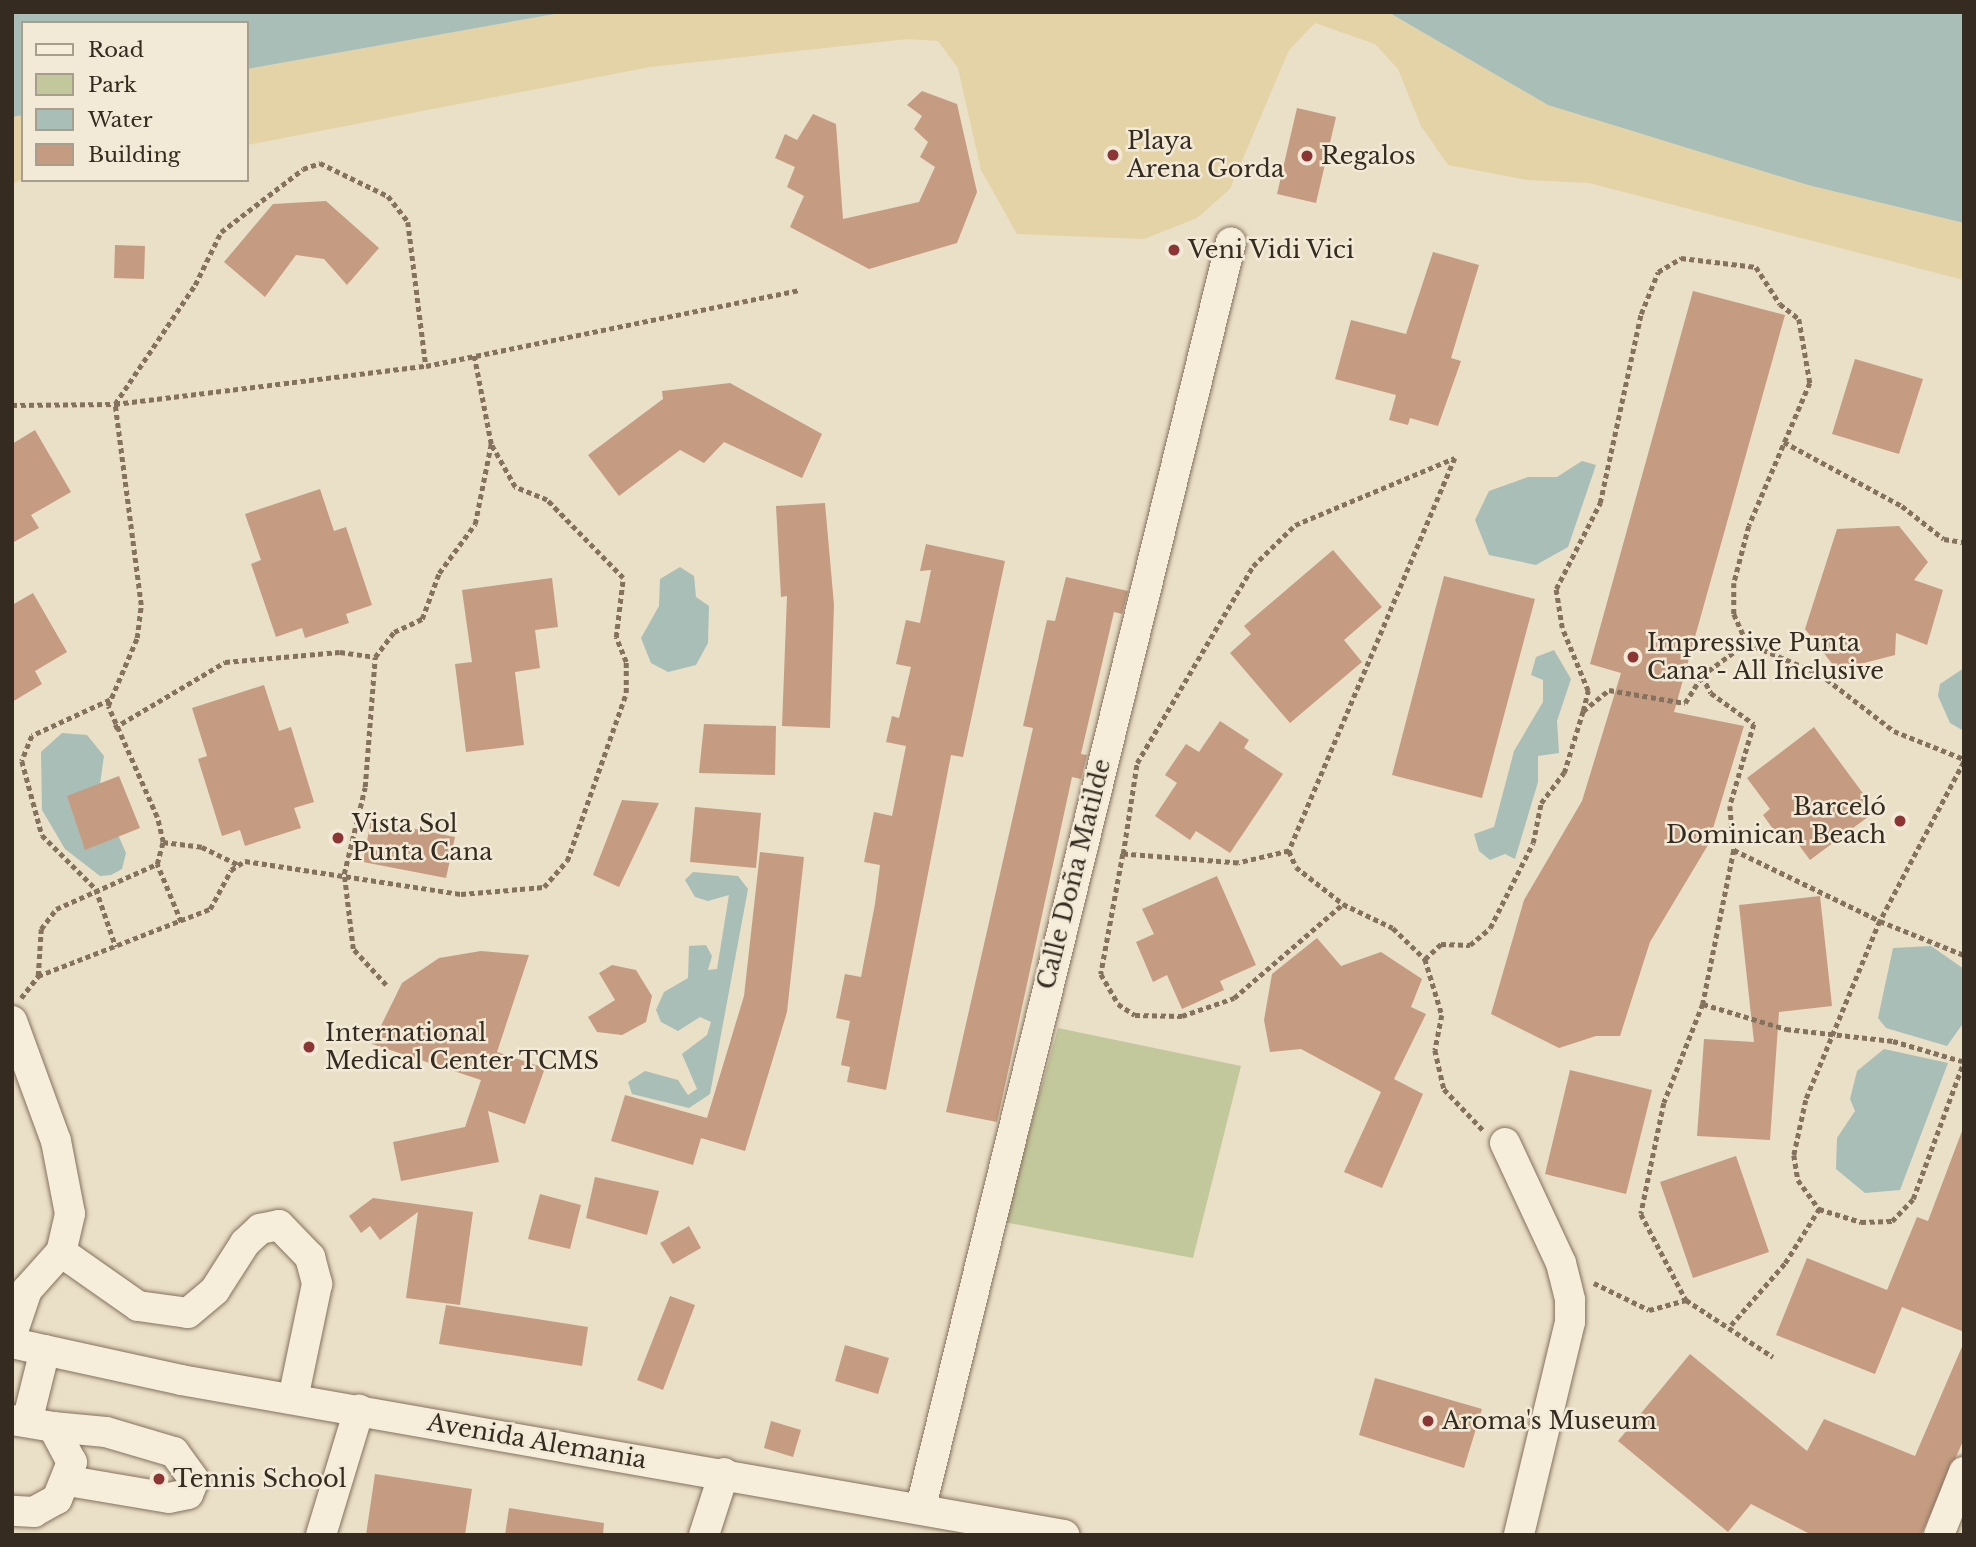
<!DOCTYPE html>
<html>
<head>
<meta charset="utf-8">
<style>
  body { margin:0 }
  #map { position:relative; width:1976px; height:1547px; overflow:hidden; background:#eadfc7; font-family:"Libre Baskerville",serif }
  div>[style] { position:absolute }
  .green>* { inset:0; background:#c3c79c }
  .sand>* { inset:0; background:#e3d3a7 }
  .water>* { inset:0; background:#a8beb7 }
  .building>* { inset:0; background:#c59c81 }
  .path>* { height:4.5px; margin-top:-2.25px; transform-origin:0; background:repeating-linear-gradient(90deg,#84725e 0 5px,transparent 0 8.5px) }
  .roads { filter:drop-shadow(0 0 2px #84725e) drop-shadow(0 0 2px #84725e) }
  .minor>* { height:30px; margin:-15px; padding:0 15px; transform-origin:15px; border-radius:15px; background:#f6edda }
  .dots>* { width:19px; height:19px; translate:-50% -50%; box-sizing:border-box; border:4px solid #f2ead6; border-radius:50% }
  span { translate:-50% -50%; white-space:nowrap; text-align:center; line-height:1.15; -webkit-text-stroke:5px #f2ead6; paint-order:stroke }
  .poi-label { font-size:24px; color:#362b20 }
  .left { translate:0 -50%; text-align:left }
  .right { translate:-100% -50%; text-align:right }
  .street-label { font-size:24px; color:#362b20 }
  .frame { position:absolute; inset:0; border:14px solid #362b20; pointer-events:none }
  .legend { position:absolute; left:21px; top:21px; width:228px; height:161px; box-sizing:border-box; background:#f2ead6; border:2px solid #a79e8d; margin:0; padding:9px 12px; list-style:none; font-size:21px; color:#362b20 }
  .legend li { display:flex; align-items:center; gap:14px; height:35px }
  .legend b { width:35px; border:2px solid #a79e8d }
</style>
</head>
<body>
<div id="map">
  <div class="green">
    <div style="clip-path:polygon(1058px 1028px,1241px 1066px,1193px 1258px,1004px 1222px)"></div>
  </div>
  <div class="sand">
    <div style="clip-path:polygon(566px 12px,1388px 12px,1548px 105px,1808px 185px,1964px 223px,1964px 280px,1589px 183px,1528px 180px,1448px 165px,1421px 126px,1398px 69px,1375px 44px,1315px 23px,1289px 50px,1230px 189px,1197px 218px,1144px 239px,1017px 234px,981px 170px,958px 68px,938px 41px,908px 39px,650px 67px,247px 145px,247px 69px)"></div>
    <div style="clip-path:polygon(23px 115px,23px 178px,12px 185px,12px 117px)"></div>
  </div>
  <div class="water">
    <div style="clip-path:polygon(12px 12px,566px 12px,247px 69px,247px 23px,23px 23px,23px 115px,12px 117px)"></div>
    <div style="clip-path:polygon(1388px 12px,1964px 12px,1964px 223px,1808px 185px,1548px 105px)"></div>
    <div style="clip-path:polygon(1582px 461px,1596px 465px,1568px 547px,1536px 565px,1489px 555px,1475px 520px,1489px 491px,1528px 477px,1557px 477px)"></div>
    <div style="clip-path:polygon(680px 567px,694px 576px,696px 597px,709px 606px,708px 643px,696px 665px,668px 672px,651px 663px,641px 638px,659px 606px,660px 579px)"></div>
    <div style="clip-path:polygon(1554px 650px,1571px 679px,1557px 721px,1559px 753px,1538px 756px,1538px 782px,1515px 859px,1505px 854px,1490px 860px,1479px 851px,1474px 834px,1494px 827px,1514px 751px,1543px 702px,1543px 680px,1531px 675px,1536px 657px)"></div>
    <div style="clip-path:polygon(1964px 668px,1964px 731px,1950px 723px,1938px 696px,1940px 684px)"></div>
    <div style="clip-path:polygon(62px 733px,87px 735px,104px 756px,99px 791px,126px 853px,122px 869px,111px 875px,100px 876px,65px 849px,42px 810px,41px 752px)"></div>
    <div style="clip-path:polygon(693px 872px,738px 876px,748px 889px,710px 1094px,689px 1108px,632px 1094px,628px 1082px,645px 1071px,678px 1080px,688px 1095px,697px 1089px,682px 1054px,707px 1035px,711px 1022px,700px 1017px,678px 1031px,661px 1022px,656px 1010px,664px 992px,688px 978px,689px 946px,706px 945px,712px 956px,708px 970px,717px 969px,729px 895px,708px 901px,695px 897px,685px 880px)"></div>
    <div style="clip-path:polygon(1931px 946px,1964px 969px,1964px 1022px,1947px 1046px,1886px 1028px,1878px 1018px,1893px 948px)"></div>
    <div style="clip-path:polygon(1884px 1049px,1948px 1063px,1900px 1190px,1865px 1193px,1836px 1169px,1837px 1138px,1855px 1111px,1850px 1099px,1857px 1071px)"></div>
  </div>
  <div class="building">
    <div style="clip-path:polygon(922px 91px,957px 104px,977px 192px,957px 243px,869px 269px,790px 227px,804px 196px,787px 187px,795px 167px,775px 158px,785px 134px,797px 140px,813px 114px,836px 124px,843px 219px,919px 202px,935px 167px,920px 157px,928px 142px,914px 129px,922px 116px,907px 105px)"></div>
    <div style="clip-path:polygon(1297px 108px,1336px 117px,1316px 203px,1277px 194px)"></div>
    <div style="clip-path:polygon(326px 201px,379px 248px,347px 285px,324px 259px,296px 255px,265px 297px,224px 262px,273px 204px)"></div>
    <div style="clip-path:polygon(115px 245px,145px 246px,144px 279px,114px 278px)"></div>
    <div style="clip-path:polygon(1433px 252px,1479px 265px,1451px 358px,1461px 361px,1438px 426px,1410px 418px,1408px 425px,1389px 420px,1396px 395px,1335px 379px,1351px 320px,1406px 334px)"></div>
    <div style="clip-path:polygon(1693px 291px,1785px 315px,1674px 712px,1744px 726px,1708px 845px,1650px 942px,1620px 1036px,1596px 1036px,1559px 1048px,1491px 1014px,1524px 900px,1582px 801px,1621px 673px,1590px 664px)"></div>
    <div style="clip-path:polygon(1855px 359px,1923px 379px,1899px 454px,1832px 434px)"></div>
    <div style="clip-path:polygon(730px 383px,822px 434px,802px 478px,724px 442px,704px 463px,680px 450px,619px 496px,588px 455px,663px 399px,662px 391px)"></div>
    <div style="clip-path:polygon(35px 430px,71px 492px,31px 515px,39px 528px,12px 543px,12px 444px)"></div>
    <div style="clip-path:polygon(320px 489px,334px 531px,346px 527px,372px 605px,346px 614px,349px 623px,305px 638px,302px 628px,276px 637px,251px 564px,261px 560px,245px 514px)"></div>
    <div style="clip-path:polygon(825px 503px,834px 605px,830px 728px,782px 726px,787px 596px,781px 597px,776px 506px)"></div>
    <div style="clip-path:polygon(1899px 526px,1928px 562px,1914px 580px,1943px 590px,1927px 645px,1896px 633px,1895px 655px,1837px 670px,1805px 629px,1837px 529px)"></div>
    <div style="clip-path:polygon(926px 544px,1005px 561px,963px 757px,951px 755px,886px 1090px,847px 1082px,850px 1067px,841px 1065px,850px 1021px,836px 1018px,845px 974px,861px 977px,875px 904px,880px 865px,864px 862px,874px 812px,892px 816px,906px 746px,886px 742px,892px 716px,899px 718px,911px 667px,896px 664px,906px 620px,920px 623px,931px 570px,920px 571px)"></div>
    <div style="clip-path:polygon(1333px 550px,1382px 607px,1344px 640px,1362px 662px,1290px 723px,1230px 653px,1251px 634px,1244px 626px)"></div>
    <div style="clip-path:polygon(1444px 576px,1535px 599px,1482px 798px,1392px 775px)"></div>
    <div style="clip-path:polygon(1066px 577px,1128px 591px,1122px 614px,1114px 612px,1081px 754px,1087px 755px,1081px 779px,1072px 777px,997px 1122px,946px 1112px,1033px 728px,1023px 726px,1047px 620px,1055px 621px)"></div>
    <div style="clip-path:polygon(552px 578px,558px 627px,535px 630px,540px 668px,515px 672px,524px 745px,466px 752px,455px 664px,472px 662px,462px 590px)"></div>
    <div style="clip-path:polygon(33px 593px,67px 652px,35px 671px,42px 684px,12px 702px,12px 605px)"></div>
    <div style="clip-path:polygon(264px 685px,279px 731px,291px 727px,314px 802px,294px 808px,301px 828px,245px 846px,240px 830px,222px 836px,198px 759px,207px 756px,192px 708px)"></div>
    <div style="clip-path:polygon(1220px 721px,1249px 740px,1244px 748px,1283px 774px,1230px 853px,1196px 831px,1190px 840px,1155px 816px,1177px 783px,1165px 775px,1186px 744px,1199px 752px)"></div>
    <div style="clip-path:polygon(704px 724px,776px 726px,775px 775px,699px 773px)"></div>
    <div style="clip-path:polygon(1814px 727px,1876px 811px,1810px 860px,1787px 829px,1778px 836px,1763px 815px,1770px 809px,1747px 778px)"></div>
    <div style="clip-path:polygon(119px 776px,140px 828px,85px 850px,67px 796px)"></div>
    <div style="clip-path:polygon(622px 800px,659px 803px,619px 887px,593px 875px)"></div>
    <div style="clip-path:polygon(695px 807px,761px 813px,756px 868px,690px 862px)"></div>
    <div style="clip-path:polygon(371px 820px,455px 837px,446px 878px,363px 862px)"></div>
    <div style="clip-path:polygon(760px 852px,804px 857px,787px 1012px,745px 1151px,701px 1138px,693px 1165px,611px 1141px,625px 1095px,707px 1118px,744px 996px)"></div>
    <div style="clip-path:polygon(1217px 876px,1256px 965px,1220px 981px,1224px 990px,1182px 1009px,1167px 975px,1153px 982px,1136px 942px,1154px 934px,1142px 909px)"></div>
    <div style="clip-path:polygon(1820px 896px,1832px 1006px,1779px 1012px,1770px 1140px,1697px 1136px,1704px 1039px,1754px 1042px,1739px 905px)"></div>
    <div style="clip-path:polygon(1317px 938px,1341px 966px,1381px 952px,1422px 979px,1411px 1007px,1426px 1014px,1394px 1079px,1423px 1094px,1382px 1188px,1344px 1172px,1381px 1092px,1301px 1049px,1270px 1052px,1264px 1020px,1272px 974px)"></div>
    <div style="clip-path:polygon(481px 951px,529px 955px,497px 1052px,545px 1068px,525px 1124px,488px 1111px,499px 1162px,401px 1181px,393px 1142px,465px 1127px,481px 1080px,372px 1044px,402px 983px,439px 958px)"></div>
    <div style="clip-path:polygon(612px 965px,636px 970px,652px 996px,646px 1022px,622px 1035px,597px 1032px,588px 1017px,615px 1000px,599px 973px)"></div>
    <div style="clip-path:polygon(1570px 1070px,1652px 1090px,1626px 1194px,1545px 1174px)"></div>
    <div style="clip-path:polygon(1962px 1131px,1964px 1332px,1902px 1307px,1875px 1374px,1776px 1335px,1807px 1258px,1887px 1290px,1917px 1217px,1928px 1221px)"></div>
    <div style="clip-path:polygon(1736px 1156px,1769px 1252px,1693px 1278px,1660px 1182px)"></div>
    <div style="clip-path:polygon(595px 1177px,659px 1191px,647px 1235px,586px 1218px)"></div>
    <div style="clip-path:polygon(540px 1194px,581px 1205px,570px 1249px,528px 1239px)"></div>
    <div style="clip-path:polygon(373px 1198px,473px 1212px,460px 1305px,406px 1298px,418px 1212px,380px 1240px,370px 1226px,361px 1233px,349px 1216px)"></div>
    <div style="clip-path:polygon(689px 1226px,701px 1248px,673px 1264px,660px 1243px)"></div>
    <div style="clip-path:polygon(670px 1296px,695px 1305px,663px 1390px,637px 1380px)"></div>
    <div style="clip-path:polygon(446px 1305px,588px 1327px,582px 1366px,439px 1344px)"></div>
    <div style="clip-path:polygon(1964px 1342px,1964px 1439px,1921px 1535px,1812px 1535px,1751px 1504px,1728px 1532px,1618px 1441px,1690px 1354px,1807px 1451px,1824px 1419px,1915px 1456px)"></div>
    <div style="clip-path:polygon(845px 1345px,889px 1358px,878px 1394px,835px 1381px)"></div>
    <div style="clip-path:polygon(1375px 1378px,1482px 1409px,1464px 1468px,1359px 1435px)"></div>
    <div style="clip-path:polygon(771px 1421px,801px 1430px,793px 1457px,764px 1448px)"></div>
    <div style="clip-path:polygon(375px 1474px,472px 1489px,465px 1535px,366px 1535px)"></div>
    <div style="clip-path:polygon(509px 1508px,604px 1523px,603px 1535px,505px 1535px)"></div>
  </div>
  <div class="path">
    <div style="left:12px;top:405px;width:103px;rotate:-0.6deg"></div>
    <div style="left:115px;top:404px;width:313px;rotate:-7deg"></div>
    <div style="left:426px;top:366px;width:382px;rotate:-11.5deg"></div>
    <div style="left:1784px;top:442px;width:134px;rotate:28.5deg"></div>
    <div style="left:1902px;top:506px;width:53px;rotate:38.2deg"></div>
    <div style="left:1944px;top:539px;width:20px;rotate:9deg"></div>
    <div style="left:1455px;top:458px;width:427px;rotate:112.9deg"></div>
    <div style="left:1289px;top:851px;width:17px;rotate:66deg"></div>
    <div style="left:1296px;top:867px;width:60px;rotate:38.2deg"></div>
    <div style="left:1343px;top:904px;width:55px;rotate:25.6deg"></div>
    <div style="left:1393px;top:928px;width:45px;rotate:44.1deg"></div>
    <div style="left:1425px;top:959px;width:22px;rotate:-43deg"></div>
    <div style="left:1441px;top:944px;width:29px;rotate:2deg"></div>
    <div style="left:1470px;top:945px;width:26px;rotate:-40deg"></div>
    <div style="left:1490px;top:928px;width:95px;rotate:-63.2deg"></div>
    <div style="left:1533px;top:843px;width:41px;rotate:-78.7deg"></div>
    <div style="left:1541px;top:803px;width:38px;rotate:-53deg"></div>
    <div style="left:1564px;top:773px;width:65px;rotate:-73deg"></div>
    <div style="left:1583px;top:711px;width:21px;rotate:-76deg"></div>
    <div style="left:1588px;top:691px;width:68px;rotate:-112.4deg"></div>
    <div style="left:1562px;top:628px;width:39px;rotate:-99deg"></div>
    <div style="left:1556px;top:589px;width:97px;rotate:-62.9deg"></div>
    <div style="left:1600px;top:503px;width:193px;rotate:-77.8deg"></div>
    <div style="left:1641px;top:314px;width:45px;rotate:-68deg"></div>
    <div style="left:1658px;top:272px;width:27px;rotate:-31deg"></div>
    <div style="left:1681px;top:258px;width:76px;rotate:6.8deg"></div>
    <div style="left:1756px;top:267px;width:44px;rotate:57deg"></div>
    <div style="left:1780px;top:304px;width:24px;rotate:38deg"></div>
    <div style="left:1799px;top:319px;width:65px;rotate:80.2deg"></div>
    <div style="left:1810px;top:383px;width:155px;rotate:113.1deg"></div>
    <div style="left:1749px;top:526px;width:59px;rotate:104.7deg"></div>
    <div style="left:1734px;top:583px;width:31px;rotate:90deg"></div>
    <div style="left:1734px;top:614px;width:32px;rotate:66deg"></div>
    <div style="left:1747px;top:643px;width:56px;rotate:143.7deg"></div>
    <div style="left:1702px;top:676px;width:19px;rotate:62deg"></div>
    <div style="left:1711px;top:693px;width:53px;rotate:35.8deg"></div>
    <div style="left:1754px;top:724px;width:85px;rotate:106.3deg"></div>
    <div style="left:1730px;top:806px;width:44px;rotate:84.8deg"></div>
    <div style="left:1734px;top:850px;width:162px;rotate:25.9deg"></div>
    <div style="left:1880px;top:921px;width:194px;rotate:112.5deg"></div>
    <div style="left:1806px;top:1100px;width:56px;rotate:102.3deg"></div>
    <div style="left:1794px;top:1155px;width:25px;rotate:81deg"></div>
    <div style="left:1798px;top:1180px;width:36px;rotate:54deg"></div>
    <div style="left:1819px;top:1209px;width:44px;rotate:17.2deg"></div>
    <div style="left:1861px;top:1222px;width:31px;rotate:-2deg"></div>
    <div style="left:1892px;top:1221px;width:30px;rotate:-46deg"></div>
    <div style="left:1913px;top:1199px;width:147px;rotate:-69.7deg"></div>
    <div style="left:1747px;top:643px;width:79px;rotate:23deg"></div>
    <div style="left:1820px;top:674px;width:93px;rotate:37.6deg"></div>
    <div style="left:1894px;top:731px;width:75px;rotate:21.8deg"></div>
    <div style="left:110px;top:700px;width:86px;rotate:155.2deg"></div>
    <div style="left:32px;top:736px;width:27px;rotate:112deg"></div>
    <div style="left:22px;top:761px;width:77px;rotate:74.9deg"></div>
    <div style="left:42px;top:835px;width:76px;rotate:45deg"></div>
    <div style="left:96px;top:889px;width:61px;rotate:71deg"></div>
    <div style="left:1583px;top:711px;width:33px;rotate:-39deg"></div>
    <div style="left:1609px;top:690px;width:77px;rotate:9.7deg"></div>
    <div style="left:1685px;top:703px;width:31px;rotate:-58deg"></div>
    <div style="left:114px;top:728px;width:129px;rotate:-30.7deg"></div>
    <div style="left:225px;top:662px;width:115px;rotate:-5deg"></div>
    <div style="left:340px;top:652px;width:35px;rotate:8deg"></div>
    <div style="left:1964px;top:762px;width:180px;rotate:117.8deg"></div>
    <div style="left:1880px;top:921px;width:91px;rotate:22deg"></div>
    <div style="left:163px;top:842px;width:39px;rotate:7deg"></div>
    <div style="left:202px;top:847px;width:39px;rotate:26deg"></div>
    <div style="left:1734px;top:850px;width:157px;rotate:101.4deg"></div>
    <div style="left:1703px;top:1004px;width:106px;rotate:111.5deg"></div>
    <div style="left:1664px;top:1103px;width:113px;rotate:101.7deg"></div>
    <div style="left:1641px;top:1214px;width:97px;rotate:62.4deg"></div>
    <div style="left:1686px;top:1300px;width:104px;rotate:33.2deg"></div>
    <div style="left:1289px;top:851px;width:52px;rotate:166.8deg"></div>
    <div style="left:1238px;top:863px;width:115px;rotate:-175.5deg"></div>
    <div style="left:1123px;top:854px;width:122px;rotate:100.4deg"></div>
    <div style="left:1101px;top:974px;width:34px;rotate:60deg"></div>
    <div style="left:1118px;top:1004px;width:20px;rotate:33deg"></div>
    <div style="left:1135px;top:1015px;width:47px;rotate:1.2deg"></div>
    <div style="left:1182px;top:1016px;width:55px;rotate:-19.1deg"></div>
    <div style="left:1234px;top:998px;width:144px;rotate:-40.8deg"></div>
    <div style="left:1123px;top:854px;width:92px;rotate:-81.3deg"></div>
    <div style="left:1137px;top:763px;width:229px;rotate:-59.5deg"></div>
    <div style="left:1253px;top:566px;width:59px;rotate:-44.3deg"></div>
    <div style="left:1295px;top:525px;width:173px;rotate:-22.8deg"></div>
    <div style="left:181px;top:922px;width:63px;rotate:-112.5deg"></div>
    <div style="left:157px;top:864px;width:23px;rotate:-75deg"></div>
    <div style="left:163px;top:842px;width:26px;rotate:-103deg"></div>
    <div style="left:157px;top:817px;width:121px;rotate:-113.8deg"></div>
    <div style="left:108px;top:706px;width:74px;rotate:-66.9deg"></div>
    <div style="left:137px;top:638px;width:33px;rotate:-83deg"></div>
    <div style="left:141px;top:605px;width:203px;rotate:-97.4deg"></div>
    <div style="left:115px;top:404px;width:143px;rotate:-56.1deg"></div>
    <div style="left:195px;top:285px;width:59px;rotate:-63.9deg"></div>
    <div style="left:221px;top:232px;width:103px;rotate:-37.5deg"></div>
    <div style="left:303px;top:169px;width:18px;rotate:-19deg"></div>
    <div style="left:320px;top:163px;width:76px;rotate:25.9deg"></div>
    <div style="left:388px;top:196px;width:33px;rotate:52deg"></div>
    <div style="left:408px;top:222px;width:145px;rotate:82.9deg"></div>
    <div style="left:1425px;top:959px;width:59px;rotate:73.1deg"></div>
    <div style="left:1442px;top:1015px;width:36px;rotate:101deg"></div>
    <div style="left:1435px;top:1050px;width:40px;rotate:77deg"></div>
    <div style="left:1444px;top:1089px;width:57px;rotate:46.4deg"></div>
    <div style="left:38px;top:976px;width:47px;rotate:-86.3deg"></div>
    <div style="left:41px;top:929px;width:25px;rotate:-53deg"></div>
    <div style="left:56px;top:909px;width:111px;rotate:-24deg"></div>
    <div style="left:386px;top:985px;width:49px;rotate:-132.5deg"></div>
    <div style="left:353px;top:949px;width:76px;rotate:-96.8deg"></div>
    <div style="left:344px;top:874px;width:89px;rotate:-76.4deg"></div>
    <div style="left:365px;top:787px;width:130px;rotate:-85.6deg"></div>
    <div style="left:375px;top:657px;width:31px;rotate:-53deg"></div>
    <div style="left:394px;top:632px;width:31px;rotate:-25deg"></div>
    <div style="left:422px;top:619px;width:49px;rotate:-69.7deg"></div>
    <div style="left:439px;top:573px;width:61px;rotate:-53.7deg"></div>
    <div style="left:475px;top:524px;width:82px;rotate:-78.7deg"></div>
    <div style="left:491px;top:444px;width:90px;rotate:-100.9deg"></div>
    <div style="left:21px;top:998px;width:28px;rotate:-52deg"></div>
    <div style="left:38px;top:976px;width:185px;rotate:-21.3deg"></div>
    <div style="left:210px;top:909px;width:44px;rotate:-61.7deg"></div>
    <div style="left:231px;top:870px;width:17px;rotate:-33deg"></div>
    <div style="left:245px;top:861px;width:219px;rotate:8.7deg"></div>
    <div style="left:461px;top:894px;width:83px;rotate:-4.8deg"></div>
    <div style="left:544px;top:887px;width:35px;rotate:-49deg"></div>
    <div style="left:567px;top:861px;width:178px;rotate:-70.6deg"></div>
    <div style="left:626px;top:693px;width:31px;rotate:-90deg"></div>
    <div style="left:626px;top:662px;width:27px;rotate:-112deg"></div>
    <div style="left:616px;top:637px;width:59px;rotate:-83.2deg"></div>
    <div style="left:623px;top:578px;width:109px;rotate:-134.3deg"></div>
    <div style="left:547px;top:500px;width:35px;rotate:-158deg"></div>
    <div style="left:515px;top:487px;width:49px;rotate:-119.2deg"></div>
    <div style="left:1703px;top:1004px;width:87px;rotate:16.8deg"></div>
    <div style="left:1786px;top:1029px;width:108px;rotate:6.4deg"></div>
    <div style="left:1893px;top:1041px;width:72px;rotate:16.2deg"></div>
    <div style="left:1594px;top:1283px;width:61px;rotate:26.1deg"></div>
    <div style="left:1649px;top:1310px;width:38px;rotate:-15deg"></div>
    <div style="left:1731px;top:1325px;width:82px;rotate:-48.9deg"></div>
    <div style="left:1785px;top:1263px;width:64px;rotate:-57.8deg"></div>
  </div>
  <div class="roads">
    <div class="minor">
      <div style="left:12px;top:1021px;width:128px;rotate:69.9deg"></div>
      <div style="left:56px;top:1141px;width:74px;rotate:79.1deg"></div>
      <div style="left:70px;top:1214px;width:39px;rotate:103deg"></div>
      <div style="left:61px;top:1252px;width:51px;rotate:131.8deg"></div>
      <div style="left:27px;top:1290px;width:46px;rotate:108.8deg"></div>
      <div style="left:1505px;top:1143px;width:132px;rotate:65deg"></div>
      <div style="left:1561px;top:1263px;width:38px;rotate:76deg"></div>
      <div style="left:1570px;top:1300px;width:22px;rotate:90deg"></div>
      <div style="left:1570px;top:1322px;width:219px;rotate:103.5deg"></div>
      <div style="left:61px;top:1252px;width:94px;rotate:35deg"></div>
      <div style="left:138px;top:1306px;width:50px;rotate:8deg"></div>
      <div style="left:188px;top:1313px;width:35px;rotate:-40deg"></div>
      <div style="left:215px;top:1290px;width:56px;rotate:-57.4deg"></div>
      <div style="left:245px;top:1243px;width:21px;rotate:-43deg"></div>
      <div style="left:260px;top:1229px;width:19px;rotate:-12deg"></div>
      <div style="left:279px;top:1225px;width:45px;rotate:45.9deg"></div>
      <div style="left:310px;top:1257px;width:28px;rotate:75deg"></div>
      <div style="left:317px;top:1284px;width:117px;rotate:101.8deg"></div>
      <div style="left:12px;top:1343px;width:173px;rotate:12.3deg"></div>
      <div style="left:181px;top:1380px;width:897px;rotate:9.96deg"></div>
      <div style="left:28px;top:1418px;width:70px;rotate:-76deg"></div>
      <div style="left:12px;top:1420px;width:42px;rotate:9.7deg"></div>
      <div style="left:53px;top:1427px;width:40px;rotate:62deg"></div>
      <div style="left:72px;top:1462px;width:40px;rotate:112deg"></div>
      <div style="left:57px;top:1499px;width:26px;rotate:151deg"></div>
      <div style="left:34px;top:1512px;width:22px;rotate:-177deg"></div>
      <div style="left:53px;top:1427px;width:53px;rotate:5.4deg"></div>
      <div style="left:106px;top:1432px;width:71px;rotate:16.4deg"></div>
      <div style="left:174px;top:1452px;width:34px;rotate:54deg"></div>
      <div style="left:194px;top:1480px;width:15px;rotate:113deg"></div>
      <div style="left:188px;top:1494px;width:19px;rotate:168deg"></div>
      <div style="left:169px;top:1498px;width:101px;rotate:-170.4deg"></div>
      <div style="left:921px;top:1507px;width:1302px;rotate:-76.23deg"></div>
      <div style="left:321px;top:1535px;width:131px;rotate:-73.1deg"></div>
      <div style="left:704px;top:1535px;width:65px;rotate:-72.1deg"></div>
      <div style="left:1939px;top:1535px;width:68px;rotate:-68.4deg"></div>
    </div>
  </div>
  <div class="dots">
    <div style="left:1113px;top:155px;background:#8d3435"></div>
    <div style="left:1307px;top:156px;background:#8d3435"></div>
    <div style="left:1174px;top:250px;background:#8d3435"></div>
    <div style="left:1633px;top:657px;background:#8d3435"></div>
    <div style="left:1900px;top:821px;background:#8d3435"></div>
    <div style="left:338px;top:838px;background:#8d3435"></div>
    <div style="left:309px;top:1047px;background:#8d3435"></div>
    <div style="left:1428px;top:1421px;background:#8d3435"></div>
    <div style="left:159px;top:1479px;background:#8d3435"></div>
  </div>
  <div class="poi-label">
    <span class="left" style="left:1127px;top:155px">Playa<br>Arena Gorda</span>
    <span class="left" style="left:1321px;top:156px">Regalos</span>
    <span class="left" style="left:1188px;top:250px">Veni Vidi Vici</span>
    <span class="left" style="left:1647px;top:657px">Impressive Punta<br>Cana - All Inclusive</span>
    <span class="right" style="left:1886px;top:821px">Barceló<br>Dominican Beach</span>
    <span class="left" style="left:352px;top:838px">Vista Sol<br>Punta Cana</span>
    <span class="left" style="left:325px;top:1047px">International<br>Medical Center TCMS</span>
    <span class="left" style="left:1442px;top:1421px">Aroma's Museum</span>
    <span class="left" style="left:173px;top:1479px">Tennis School</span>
  </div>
  <div class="street-label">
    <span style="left:1074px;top:874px;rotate:-76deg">Calle Doña Matilde</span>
    <span style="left:537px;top:1441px;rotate:10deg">Avenida Alemania</span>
  </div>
  <div class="frame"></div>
  <ul class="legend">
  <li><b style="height:9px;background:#f6edda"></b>Road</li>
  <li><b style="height:19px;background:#c3c79c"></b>Park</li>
  <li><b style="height:19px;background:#a8beb7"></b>Water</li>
  <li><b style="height:19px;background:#c59c81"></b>Building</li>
  </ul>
</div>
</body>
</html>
